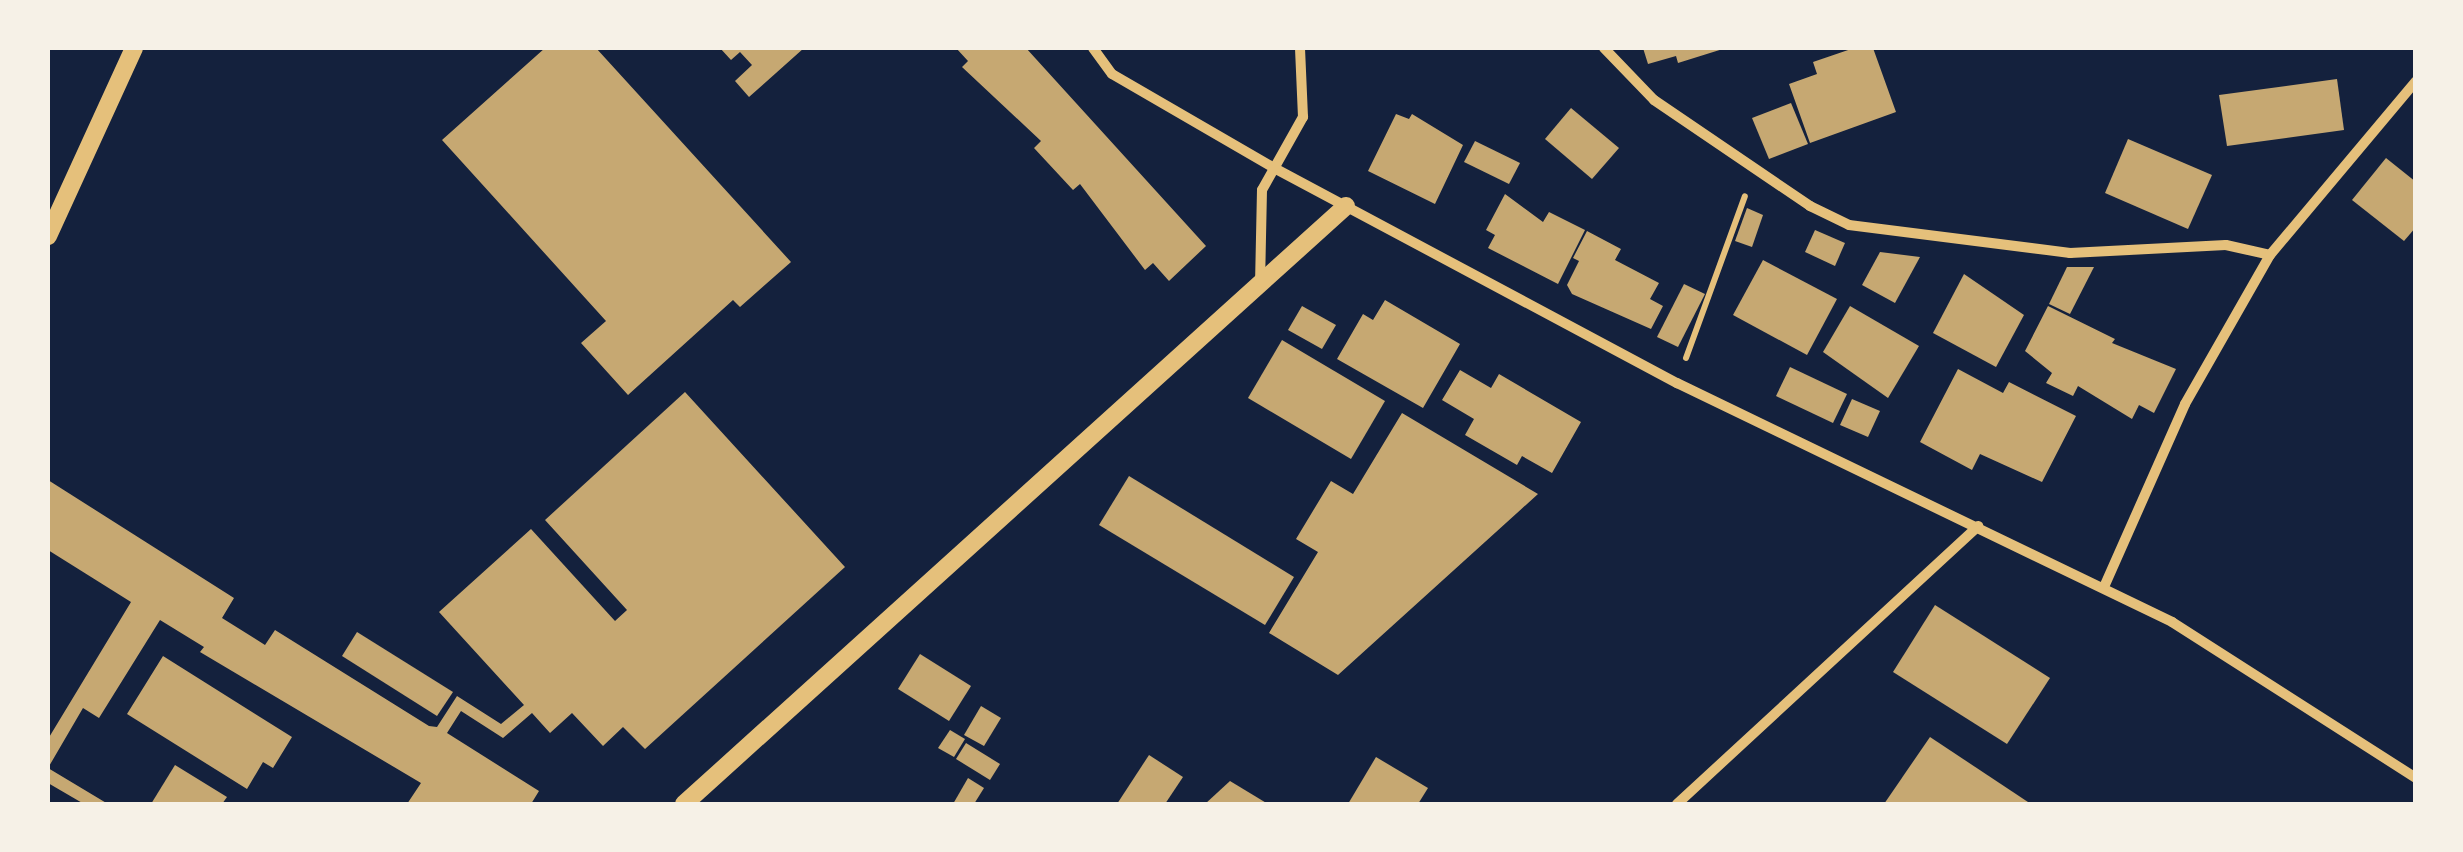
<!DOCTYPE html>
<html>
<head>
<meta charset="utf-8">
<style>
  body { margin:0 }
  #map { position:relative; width:2463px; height:852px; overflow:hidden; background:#14213d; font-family:"Noto Sans",sans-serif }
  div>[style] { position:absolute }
  .building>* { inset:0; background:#c6a872 }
  .path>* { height:6px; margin:-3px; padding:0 3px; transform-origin:3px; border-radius:3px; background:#e5c07b }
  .minor>* { height:10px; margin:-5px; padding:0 5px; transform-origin:5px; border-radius:5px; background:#e5c07b }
  .tertiary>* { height:18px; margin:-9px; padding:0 9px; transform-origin:9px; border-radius:9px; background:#e5c07b }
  span { translate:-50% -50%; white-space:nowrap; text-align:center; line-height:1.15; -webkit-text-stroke:8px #f6f1e7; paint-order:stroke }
  .frame { position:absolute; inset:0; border:50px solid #f6f1e7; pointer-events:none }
</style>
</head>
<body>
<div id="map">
  <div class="building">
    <div style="clip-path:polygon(545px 48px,596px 48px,791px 262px,740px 307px,733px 300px,628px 395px,581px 343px,606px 321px,442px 140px)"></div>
    <div style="clip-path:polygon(720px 48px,804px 48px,749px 97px,735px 81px,752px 65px,740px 52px,731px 60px)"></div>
    <div style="clip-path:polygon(956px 48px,1026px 48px,1206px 246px,1169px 281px,1153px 263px,1145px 270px,1080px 184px,1073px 190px,1034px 148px,1041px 141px,962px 67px,968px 61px)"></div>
    <div style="clip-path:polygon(1643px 48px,1726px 48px,1678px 63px,1676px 56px,1648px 64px)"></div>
    <div style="clip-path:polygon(1854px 48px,1873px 48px,1896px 112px,1810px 143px,1789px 84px,1817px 74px,1813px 62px)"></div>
    <div style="clip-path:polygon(2337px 79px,2344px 130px,2227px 146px,2219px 95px)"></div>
    <div style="clip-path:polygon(1791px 103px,1808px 144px,1769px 159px,1752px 118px)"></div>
    <div style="clip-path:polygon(1571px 108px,1619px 148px,1592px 179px,1545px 139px)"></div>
    <div style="clip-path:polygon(1396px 114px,1409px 119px,1412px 114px,1463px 145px,1435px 204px,1368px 171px)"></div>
    <div style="clip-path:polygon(2128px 139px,2212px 175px,2188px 229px,2105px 193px)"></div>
    <div style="clip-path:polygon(1475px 141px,1520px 163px,1509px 184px,1464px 162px)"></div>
    <div style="clip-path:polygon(2386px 158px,2416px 182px,2416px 227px,2404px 241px,2352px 200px)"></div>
    <div style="clip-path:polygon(1505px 194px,1543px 222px,1549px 212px,1585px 230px,1558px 284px,1488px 248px,1495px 235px,1486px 230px)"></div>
    <div style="clip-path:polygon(1747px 208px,1763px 215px,1752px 247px,1735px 241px)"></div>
    <div style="clip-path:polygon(1815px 230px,1845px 243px,1835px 266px,1805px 252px)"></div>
    <div style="clip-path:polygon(1587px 231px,1621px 249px,1615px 260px,1659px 283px,1650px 299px,1663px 306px,1651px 329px,1572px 294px,1567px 285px,1579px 261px,1573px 258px)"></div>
    <div style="clip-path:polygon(1880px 252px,1920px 257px,1895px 303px,1862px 285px)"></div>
    <div style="clip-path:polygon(1763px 260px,1837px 299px,1807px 355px,1733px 315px)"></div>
    <div style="clip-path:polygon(2067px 267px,2094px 267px,2070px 314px,2049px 304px)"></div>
    <div style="clip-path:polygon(1964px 274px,2024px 315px,1996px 367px,1933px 333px)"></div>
    <div style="clip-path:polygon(1684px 284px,1705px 294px,1678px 347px,1657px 337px)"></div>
    <div style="clip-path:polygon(1385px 300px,1460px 344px,1423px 408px,1337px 359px,1363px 314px,1373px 320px)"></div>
    <div style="clip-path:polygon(1302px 306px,1336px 325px,1322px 349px,1288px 330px)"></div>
    <div style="clip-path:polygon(1850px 306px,1919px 346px,1888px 398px,1823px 352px)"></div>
    <div style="clip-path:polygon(2048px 306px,2115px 339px,2112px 343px,2176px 369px,2154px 413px,2139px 405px,2132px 419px,2078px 386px,2073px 396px,2046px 383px,2052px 373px,2025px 351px)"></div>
    <div style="clip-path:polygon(1282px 340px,1385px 401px,1351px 459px,1248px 398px)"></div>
    <div style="clip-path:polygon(1790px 367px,1847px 394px,1833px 423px,1776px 396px)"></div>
    <div style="clip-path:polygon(1958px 369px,2003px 393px,2009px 382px,2076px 416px,2042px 482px,1980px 454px,1972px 470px,1920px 442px)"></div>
    <div style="clip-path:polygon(1460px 370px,1491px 388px,1499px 374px,1581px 422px,1552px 473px,1522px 456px,1517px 465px,1465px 435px,1474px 419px,1442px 400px)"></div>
    <div style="clip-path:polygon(685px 392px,845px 567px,645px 749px,623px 727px,603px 746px,572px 713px,550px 733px,532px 713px,503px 738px,461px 711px,447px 733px,539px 791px,531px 804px,407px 804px,421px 783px,200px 652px,204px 647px,160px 620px,99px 718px,83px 708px,48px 768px,108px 804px,84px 804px,48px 783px,48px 739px,131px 602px,48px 550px,48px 480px,234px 598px,222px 618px,265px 645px,275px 630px,429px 726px,437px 727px,457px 696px,501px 724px,524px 705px,439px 612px,531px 529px,615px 621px,627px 610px,545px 520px)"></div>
    <div style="clip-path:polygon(1852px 399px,1880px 411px,1868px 437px,1840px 425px)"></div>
    <div style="clip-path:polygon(1402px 413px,1538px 494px,1338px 675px,1269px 633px,1318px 552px,1296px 539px,1331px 481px,1353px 494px)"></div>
    <div style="clip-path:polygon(1129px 476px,1294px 577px,1265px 625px,1099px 525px)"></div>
    <div style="clip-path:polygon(1935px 605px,2050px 678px,2007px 744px,1893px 672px)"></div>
    <div style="clip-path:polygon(357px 632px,453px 692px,437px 716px,342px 656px)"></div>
    <div style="clip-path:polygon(920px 654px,971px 686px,949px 721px,898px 689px)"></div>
    <div style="clip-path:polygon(163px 656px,292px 737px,273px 768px,263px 762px,247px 789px,127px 714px)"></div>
    <div style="clip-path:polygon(981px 706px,1001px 718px,984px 746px,964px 735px)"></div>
    <div style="clip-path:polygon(950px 730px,965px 739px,954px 757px,938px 748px)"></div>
    <div style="clip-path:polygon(1930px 737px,2031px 804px,1884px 804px)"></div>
    <div style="clip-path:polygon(966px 743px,1000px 764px,990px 780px,956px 759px)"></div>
    <div style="clip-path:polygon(1149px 755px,1183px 777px,1165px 804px,1117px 804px)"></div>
    <div style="clip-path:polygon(1376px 757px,1428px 788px,1418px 804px,1348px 804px)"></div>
    <div style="clip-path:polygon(175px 765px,227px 797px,222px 804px,151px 804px)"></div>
    <div style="clip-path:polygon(968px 778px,984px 788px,974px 804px,953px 804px)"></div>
    <div style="clip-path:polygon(1230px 781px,1268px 804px,1205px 804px)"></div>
  </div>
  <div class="path">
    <div style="left:1686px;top:358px;width:172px;rotate:-70deg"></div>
  </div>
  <div class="minor">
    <div style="left:1093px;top:48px;width:32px;rotate:54deg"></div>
    <div style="left:1112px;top:74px;width:190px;rotate:30.1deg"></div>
    <div style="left:1276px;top:169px;width:455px;rotate:28.1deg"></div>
    <div style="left:1677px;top:383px;width:550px;rotate:25.77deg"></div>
    <div style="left:2172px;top:622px;width:290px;rotate:32.6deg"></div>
    <div style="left:1604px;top:48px;width:72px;rotate:46.1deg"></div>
    <div style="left:1654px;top:100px;width:189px;rotate:34.2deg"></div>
    <div style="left:1810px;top:206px;width:43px;rotate:26deg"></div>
    <div style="left:1849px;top:225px;width:223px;rotate:7.2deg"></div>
    <div style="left:2070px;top:253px;width:156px;rotate:-2.9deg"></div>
    <div style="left:2226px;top:245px;width:45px;rotate:12.8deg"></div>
    <div style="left:2270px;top:255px;width:227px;rotate:-50deg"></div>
    <div style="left:1260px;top:285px;width:95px;rotate:-88.8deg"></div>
    <div style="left:1262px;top:190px;width:84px;rotate:-60.7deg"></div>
    <div style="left:1303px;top:117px;width:69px;rotate:-92.5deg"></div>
    <div style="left:2104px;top:587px;width:200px;rotate:-66.1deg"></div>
    <div style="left:2185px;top:404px;width:172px;rotate:-60.3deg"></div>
    <div style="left:1677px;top:804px;width:410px;rotate:-42.7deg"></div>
  </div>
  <div class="tertiary">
    <div style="left:48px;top:236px;width:207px;rotate:-65.4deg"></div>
    <div style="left:684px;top:804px;width:892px;rotate:-42.09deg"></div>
  </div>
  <div class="frame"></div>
</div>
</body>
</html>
